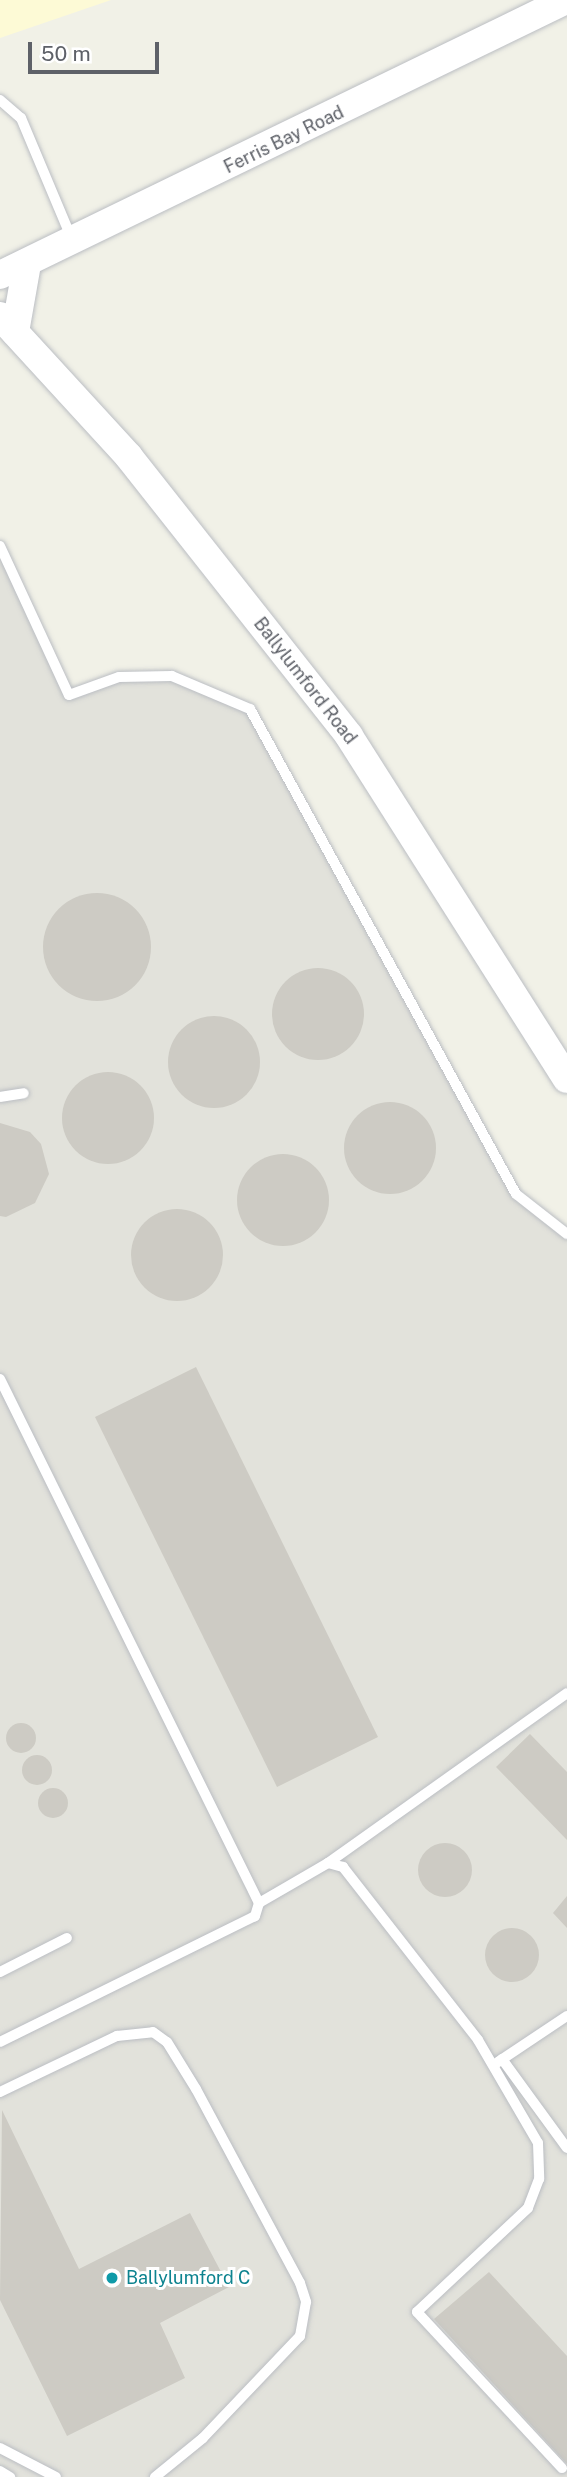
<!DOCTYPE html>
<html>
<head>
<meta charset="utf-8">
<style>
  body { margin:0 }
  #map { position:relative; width:567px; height:2477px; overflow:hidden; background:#f1f1e7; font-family:"Public Sans",sans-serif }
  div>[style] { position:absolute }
  .industrial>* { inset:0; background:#e2e2db }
  .sand>* { inset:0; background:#fdfad6 }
  .building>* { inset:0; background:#cdcbc4 }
  .round { border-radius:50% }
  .roads { filter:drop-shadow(0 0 2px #bbbec3) drop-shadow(0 0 2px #bbbec3) }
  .lane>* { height:10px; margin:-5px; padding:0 5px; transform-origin:5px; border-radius:5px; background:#fff }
  .secondary>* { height:28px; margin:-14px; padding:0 14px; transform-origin:14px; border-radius:14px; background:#fff }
  .dots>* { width:19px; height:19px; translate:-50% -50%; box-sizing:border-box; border:4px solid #fff; border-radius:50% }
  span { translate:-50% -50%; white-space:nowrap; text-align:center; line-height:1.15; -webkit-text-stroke:6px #fff; paint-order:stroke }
  .street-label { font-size:18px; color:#5e6168 }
  .culture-label { font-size:18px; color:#0d838f }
  .left { translate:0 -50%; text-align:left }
  .scale { position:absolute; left:28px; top:42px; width:131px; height:32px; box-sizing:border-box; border:4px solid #5e6168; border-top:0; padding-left:9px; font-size:21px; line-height:24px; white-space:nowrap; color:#5e6168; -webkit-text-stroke:5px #fff; paint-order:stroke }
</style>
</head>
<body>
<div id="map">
  <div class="industrial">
    <div style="clip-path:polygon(0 546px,69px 694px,119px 677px,172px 676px,250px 709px,516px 1194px,567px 1234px,567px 2477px,0 2477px)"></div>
  </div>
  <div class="sand">
    <div style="clip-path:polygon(0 0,111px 0,0 38px)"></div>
  </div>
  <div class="building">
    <div class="round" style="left:43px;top:893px;width:108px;height:108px"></div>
    <div class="round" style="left:272px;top:968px;width:92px;height:92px"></div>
    <div class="round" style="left:168px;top:1016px;width:92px;height:92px"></div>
    <div class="round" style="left:62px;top:1072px;width:92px;height:92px"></div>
    <div class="round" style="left:344px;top:1102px;width:92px;height:92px"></div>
    <div style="clip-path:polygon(0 1123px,30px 1132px,41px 1144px,49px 1174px,35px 1203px,6px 1217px,0 1216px)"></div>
    <div class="round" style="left:237px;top:1154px;width:92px;height:92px"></div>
    <div class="round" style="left:131px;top:1209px;width:92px;height:92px"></div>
    <div style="clip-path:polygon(196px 1367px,378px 1737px,277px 1787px,95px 1417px)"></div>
    <div class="round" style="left:6px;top:1723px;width:30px;height:30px"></div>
    <div style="clip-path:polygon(530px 1734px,567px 1772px,567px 1840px,496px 1767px)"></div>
    <div class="round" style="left:22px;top:1755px;width:30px;height:30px"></div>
    <div class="round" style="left:38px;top:1788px;width:30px;height:30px"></div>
    <div class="round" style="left:418px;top:1843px;width:54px;height:54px"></div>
    <div style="clip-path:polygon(567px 1896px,567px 1928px,553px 1913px)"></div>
    <div class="round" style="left:485px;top:1928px;width:54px;height:54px"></div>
    <div style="clip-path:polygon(2px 2110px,79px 2269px,190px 2213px,229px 2287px,160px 2323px,185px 2378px,67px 2436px,0 2300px)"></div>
    <div style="clip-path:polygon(489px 2272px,567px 2356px,567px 2464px,434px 2319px)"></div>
  </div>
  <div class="roads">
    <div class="lane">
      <div style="left:0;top:100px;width:28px;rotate:41deg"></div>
      <div style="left:21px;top:118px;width:129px;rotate:67.2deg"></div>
      <div style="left:0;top:546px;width:164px;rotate:65.2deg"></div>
      <div style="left:69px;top:695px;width:53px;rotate:-19.8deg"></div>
      <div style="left:119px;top:677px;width:53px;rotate:-1.1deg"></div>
      <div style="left:172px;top:676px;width:85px;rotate:22.9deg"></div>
      <div style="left:250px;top:709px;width:553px;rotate:61.26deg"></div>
      <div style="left:516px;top:1194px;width:65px;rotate:38.1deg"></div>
      <div style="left:0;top:1097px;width:24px;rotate:-9deg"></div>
      <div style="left:0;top:1379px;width:585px;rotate:63.7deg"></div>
      <div style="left:259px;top:1903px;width:14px;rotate:107deg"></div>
      <div style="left:255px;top:1916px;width:284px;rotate:153.7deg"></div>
      <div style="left:328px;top:1863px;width:293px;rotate:-35.4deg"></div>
      <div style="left:259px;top:1903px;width:80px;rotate:-30.1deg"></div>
      <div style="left:328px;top:1863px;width:16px;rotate:15deg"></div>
      <div style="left:343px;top:1867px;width:219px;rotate:52deg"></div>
      <div style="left:478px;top:2040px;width:119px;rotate:59.8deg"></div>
      <div style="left:538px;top:2143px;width:36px;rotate:88deg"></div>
      <div style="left:539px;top:2179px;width:31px;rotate:111deg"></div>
      <div style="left:528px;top:2208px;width:152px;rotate:136.9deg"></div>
      <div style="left:417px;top:2312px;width:213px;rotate:47.1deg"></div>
      <div style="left:0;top:1972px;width:75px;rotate:-26.9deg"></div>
      <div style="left:502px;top:2059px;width:110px;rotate:53.9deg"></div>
      <div style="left:498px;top:2062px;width:83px;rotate:-33.7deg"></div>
      <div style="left:0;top:2092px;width:130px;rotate:-25.6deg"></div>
      <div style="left:117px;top:2036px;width:36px;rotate:-6deg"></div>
      <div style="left:153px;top:2032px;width:17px;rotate:36deg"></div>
      <div style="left:167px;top:2042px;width:55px;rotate:58.3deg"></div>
      <div style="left:196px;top:2089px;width:220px;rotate:61.8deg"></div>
      <div style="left:300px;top:2283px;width:20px;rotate:72deg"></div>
      <div style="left:306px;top:2302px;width:35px;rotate:100deg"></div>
      <div style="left:300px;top:2336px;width:141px;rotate:133.6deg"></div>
      <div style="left:203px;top:2438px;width:62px;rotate:140.9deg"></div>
      <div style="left:0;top:2448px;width:63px;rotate:27.4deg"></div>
      <div style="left:0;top:2471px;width:12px;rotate:31deg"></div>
    </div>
    <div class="secondary">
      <div style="left:0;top:275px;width:629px;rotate:-25.91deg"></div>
      <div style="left:0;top:316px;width:191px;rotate:47.5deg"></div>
      <div style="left:129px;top:457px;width:355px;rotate:51.7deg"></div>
      <div style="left:349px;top:736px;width:406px;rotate:57.6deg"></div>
      <div style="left:15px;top:332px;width:69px;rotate:-80deg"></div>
    </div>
  </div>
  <div class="dots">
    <div style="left:112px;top:2278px;background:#0f9aa8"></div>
  </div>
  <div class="street-label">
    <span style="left:284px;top:140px;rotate:-26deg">Ferris Bay Road</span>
    <span style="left:305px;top:681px;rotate:52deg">Ballylumford Road</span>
  </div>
  <div class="culture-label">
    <span class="left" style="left:126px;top:2278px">Ballylumford C</span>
  </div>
  <div class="scale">50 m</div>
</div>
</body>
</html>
